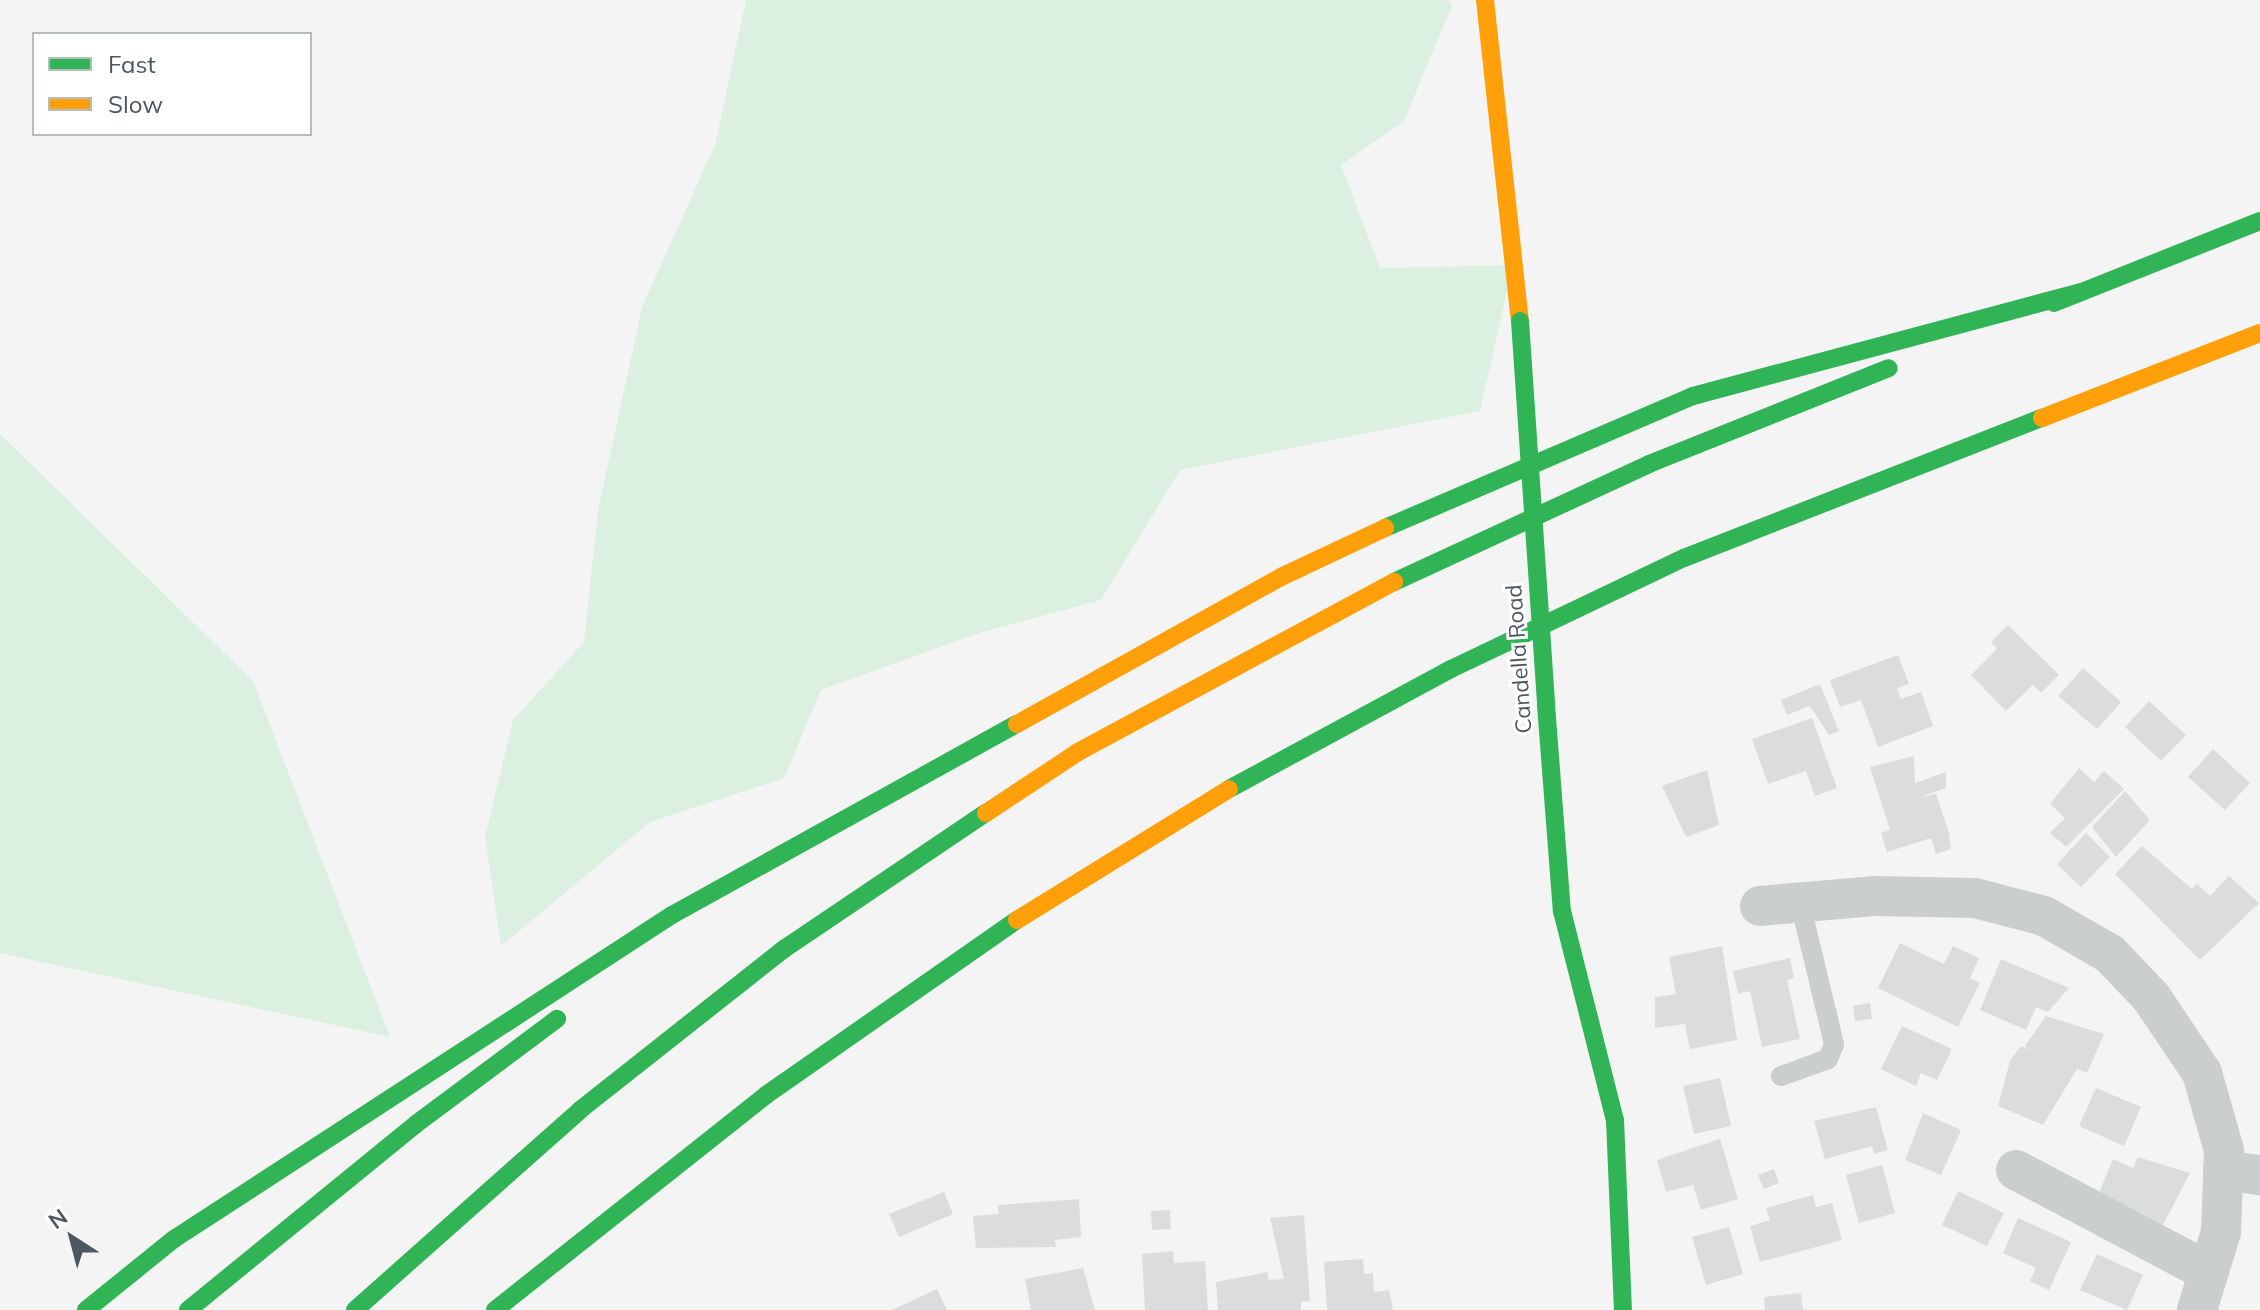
<!DOCTYPE html>
<html>
<head>
<meta charset="utf-8">
<style>
  body { margin:0 }
  #map { position:relative; width:2260px; height:1310px; overflow:hidden; background:#f4f4f4; font-family:Mulish,sans-serif }
  div>[style] { position:absolute }
  .green>* { inset:0; background:#dbf0e0 }
  .building>* { inset:0; background:#dbdcdd }
  .lane>* { height:20px; margin:-10px; padding:0 10px; transform-origin:10px; border-radius:10px; background:#cbcecf }
  .street>* { height:40px; margin:-20px; padding:0 20px; transform-origin:20px; border-radius:20px; background:#cbcecf }
  .fast>* { height:18px; margin:-9px; padding:0 9px; transform-origin:9px; border-radius:9px; background:#30b455 }
  .slow>* { height:18px; margin:-9px; padding:0 9px; transform-origin:9px; border-radius:9px; background:#ff9f0a }
  .fast-bridge>* { height:18px; margin:-9px; padding:0 9px; transform-origin:9px; border-radius:9px; background:#30b455 }
  span { translate:-50% -50%; white-space:nowrap; text-align:center; line-height:1.15; -webkit-text-stroke:6px #fff; paint-order:stroke }
  .street-label { font-size:22px; color:#4c585f }
  .legend { position:absolute; left:32px; top:32px; width:280px; height:104px; box-sizing:border-box; background:#fff; border:2px solid #b7bcbf; margin:0; padding:10px 14px; list-style:none; font-size:24px; color:#4c585f }
  .legend li { display:flex; align-items:center; gap:16px; height:40px }
  .legend b { width:40px; border:2px solid #b7bcbf }
  .north { position:absolute; left:32px; top:1198px; width:80px; height:80px; -webkit-text-stroke:6px #fff; paint-order:stroke; rotate:324deg; font-size:22px; font-weight:700; line-height:32px; text-align:center; color:#4c585f }
  .north::after { content:''; display:block; margin:auto; width:28px; height:36px; background:#4c585f; clip-path:polygon(50% 0,100% 100%,50% 72%,0 100%) }
</style>
</head>
<body>
<div id="map">
  <div class="green">
    <div style="clip-path:polygon(746px 0,1448px 0,1452px 5px,1404px 121px,1341px 165px,1380px 268px,1513px 265px,1480px 411px,1180px 470px,1101px 600px,979px 633px,821px 690px,784px 778px,650px 822px,501px 946px,485px 837px,513px 720px,584px 642px,598px 511px,642px 307px,715px 145px)"></div>
    <div style="clip-path:polygon(0 434px,253px 681px,390px 1037px,0 953px)"></div>
  </div>
  <div class="building">
    <div style="clip-path:polygon(2008px 625px,2059px 675px,2041px 693px,2033px 685px,2006px 711px,1971px 675px,1997px 649px,1991px 642px)"></div>
    <div style="clip-path:polygon(1898px 655px,1909px 684px,1897px 688px,1901px 699px,1921px 692px,1933px 726px,1878px 747px,1861px 700px,1840px 707px,1830px 680px)"></div>
    <div style="clip-path:polygon(2083px 668px,2121px 702px,2097px 729px,2058px 696px)"></div>
    <div style="clip-path:polygon(1820px 684px,1839px 731px,1829px 735px,1810px 706px,1787px 715px,1781px 700px)"></div>
    <div style="clip-path:polygon(2149px 701px,2186px 735px,2161px 761px,2125px 727px)"></div>
    <div style="clip-path:polygon(1812px 718px,1837px 788px,1815px 796px,1806px 771px,1768px 784px,1752px 739px)"></div>
    <div style="clip-path:polygon(2213px 749px,2250px 783px,2225px 810px,2188px 777px)"></div>
    <div style="clip-path:polygon(1914px 756px,1915px 783px,1946px 772px,1946px 788px,1920px 797px,1936px 794px,1949px 833px,1951px 849px,1936px 854px,1931px 838px,1887px 852px,1881px 833px,1890px 830px,1870px 767px)"></div>
    <div style="clip-path:polygon(2079px 768px,2094px 782px,2104px 771px,2124px 789px,2066px 847px,2050px 833px,2065px 818px,2050px 804px)"></div>
    <div style="clip-path:polygon(1707px 770px,1719px 825px,1686px 837px,1662px 786px)"></div>
    <div style="clip-path:polygon(2125px 791px,2150px 820px,2116px 857px,2092px 827px)"></div>
    <div style="clip-path:polygon(2086px 833px,2110px 857px,2081px 887px,2057px 864px)"></div>
    <div style="clip-path:polygon(2142px 846px,2192px 889px,2197px 884px,2210px 896px,2229px 876px,2259px 903px,2200px 960px,2115px 874px)"></div>
    <div style="clip-path:polygon(1900px 943px,1944px 964px,1953px 946px,1979px 958px,1970px 978px,1980px 983px,1958px 1027px,1878px 988px)"></div>
    <div style="clip-path:polygon(1722px 946px,1737px 1040px,1690px 1049px,1685px 1024px,1655px 1028px,1655px 997px,1676px 994px,1669px 957px)"></div>
    <div style="clip-path:polygon(1790px 958px,1794px 978px,1787px 980px,1800px 1039px,1762px 1047px,1750px 991px,1738px 994px,1733px 971px)"></div>
    <div style="clip-path:polygon(2001px 959px,2069px 988px,2048px 1012px,2036px 1007px,2026px 1030px,1980px 1010px)"></div>
    <div style="clip-path:polygon(1870px 1003px,1872px 1019px,1855px 1021px,1853px 1006px)"></div>
    <div style="clip-path:polygon(2046px 1016px,2104px 1034px,2087px 1073px,2077px 1069px,2043px 1125px,1998px 1106px,2010px 1061px,2021px 1046px,2030px 1050px,2025px 1046px)"></div>
    <div style="clip-path:polygon(1902px 1026px,1952px 1049px,1937px 1080px,1921px 1073px,1916px 1086px,1881px 1069px)"></div>
    <div style="clip-path:polygon(1720px 1078px,1731px 1126px,1694px 1134px,1683px 1086px)"></div>
    <div style="clip-path:polygon(2096px 1088px,2141px 1107px,2124px 1146px,2079px 1126px)"></div>
    <div style="clip-path:polygon(1876px 1107px,1888px 1150px,1874px 1154px,1872px 1146px,1825px 1159px,1814px 1121px)"></div>
    <div style="clip-path:polygon(1923px 1113px,1961px 1130px,1941px 1175px,1905px 1160px)"></div>
    <div style="clip-path:polygon(1720px 1139px,1738px 1199px,1701px 1210px,1693px 1185px,1666px 1192px,1657px 1160px)"></div>
    <div style="clip-path:polygon(2138px 1157px,2190px 1173px,2163px 1225px,2098px 1195px,2113px 1159px,2133px 1168px)"></div>
    <div style="clip-path:polygon(1882px 1165px,1895px 1213px,1859px 1223px,1846px 1175px)"></div>
    <div style="clip-path:polygon(1774px 1169px,1779px 1183px,1764px 1189px,1758px 1175px)"></div>
    <div style="clip-path:polygon(1958px 1191px,2004px 1213px,1987px 1246px,1942px 1225px)"></div>
    <div style="clip-path:polygon(944px 1192px,953px 1214px,899px 1237px,889px 1214px)"></div>
    <div style="clip-path:polygon(1813px 1195px,1816px 1207px,1832px 1203px,1842px 1240px,1760px 1262px,1750px 1226px,1770px 1220px,1766px 1208px)"></div>
    <div style="clip-path:polygon(1079px 1199px,1081px 1237px,1055px 1240px,1056px 1247px,976px 1248px,973px 1216px,999px 1214px,998px 1205px)"></div>
    <div style="clip-path:polygon(1170px 1210px,1171px 1229px,1152px 1230px,1151px 1211px)"></div>
    <div style="clip-path:polygon(1304px 1215px,1310px 1301px,1301px 1302px,1301px 1310px,1218px 1310px,1216px 1282px,1268px 1272px,1268px 1280px,1284px 1279px,1270px 1218px)"></div>
    <div style="clip-path:polygon(2018px 1218px,2071px 1242px,2049px 1290px,2030px 1281px,2036px 1268px,2003px 1253px)"></div>
    <div style="clip-path:polygon(1729px 1227px,1743px 1274px,1706px 1285px,1692px 1237px)"></div>
    <div style="clip-path:polygon(1173px 1251px,1174px 1263px,1205px 1261px,1208px 1310px,1145px 1310px,1142px 1254px)"></div>
    <div style="clip-path:polygon(2097px 1254px,2143px 1275px,2127px 1310px,2080px 1290px)"></div>
    <div style="clip-path:polygon(1363px 1259px,1364px 1274px,1373px 1273px,1374px 1292px,1389px 1290px,1393px 1310px,1327px 1310px,1324px 1262px)"></div>
    <div style="clip-path:polygon(1083px 1268px,1095px 1310px,1031px 1310px,1025px 1279px)"></div>
    <div style="clip-path:polygon(937px 1289px,947px 1310px,892px 1310px)"></div>
    <div style="clip-path:polygon(1801px 1293px,1803px 1310px,1765px 1310px,1764px 1297px)"></div>
  </div>
  <div class="lane">
    <div style="left:1781px;top:1076px;width:50px;rotate:-19.9deg"></div>
    <div style="left:1828px;top:1059px;width:16px;rotate:-68deg"></div>
    <div style="left:1834px;top:1044px;width:146px;rotate:-103.5deg"></div>
  </div>
  <div class="street">
    <div style="left:1760px;top:906px;width:114px;rotate:-5deg"></div>
    <div style="left:1874px;top:896px;width:101px;rotate:1.1deg"></div>
    <div style="left:1975px;top:898px;width:71px;rotate:14.6deg"></div>
    <div style="left:2044px;top:916px;width:76px;rotate:29.9deg"></div>
    <div style="left:2110px;top:954px;width:59px;rotate:46.4deg"></div>
    <div style="left:2151px;top:997px;width:92px;rotate:56.1deg"></div>
    <div style="left:2202px;top:1073px;width:80px;rotate:74.1deg"></div>
    <div style="left:2224px;top:1150px;width:82px;rotate:92.1deg"></div>
    <div style="left:2221px;top:1232px;width:82px;rotate:107.1deg"></div>
    <div style="left:2016px;top:1170px;width:218px;rotate:27.9deg"></div>
    <div style="left:2223px;top:1170px;width:37px;rotate:8deg"></div>
  </div>
  <div class="fast">
    <div style="left:2054px;top:303px;width:222px;rotate:-21.7deg"></div>
    <div style="left:1385px;top:528px;width:335px;rotate:-23.2deg"></div>
    <div style="left:1693px;top:396px;width:402px;rotate:-15deg"></div>
    <div style="left:1394px;top:582px;width:281px;rotate:-24.8deg"></div>
    <div style="left:1649px;top:464px;width:258px;rotate:-21.8deg"></div>
    <div style="left:1546px;top:705px;width:207px;rotate:85.6deg"></div>
    <div style="left:1562px;top:911px;width:216px;rotate:75.8deg"></div>
    <div style="left:1615px;top:1120px;width:190px;rotate:87.6deg"></div>
    <div style="left:1229px;top:789px;width:252px;rotate:-28.4deg"></div>
    <div style="left:1451px;top:669px;width:258px;rotate:-25.5deg"></div>
    <div style="left:1684px;top:558px;width:384px;rotate:-21.4deg"></div>
    <div style="left:86px;top:1310px;width:113px;rotate:-38.9deg"></div>
    <div style="left:174px;top:1239px;width:594px;rotate:-33.05deg"></div>
    <div style="left:672px;top:915px;width:394px;rotate:-29deg"></div>
    <div style="left:188px;top:1310px;width:294px;rotate:-39.2deg"></div>
    <div style="left:416px;top:1124px;width:176px;rotate:-36.7deg"></div>
    <div style="left:355px;top:1310px;width:301px;rotate:-41.6deg"></div>
    <div style="left:580px;top:1110px;width:260px;rotate:-38.3deg"></div>
    <div style="left:784px;top:949px;width:244px;rotate:-34deg"></div>
    <div style="left:495px;top:1310px;width:346px;rotate:-38.4deg"></div>
    <div style="left:766px;top:1095px;width:306px;rotate:-34.9deg"></div>
  </div>
  <div class="slow">
    <div style="left:1485px;top:0;width:323px;rotate:83.8deg"></div>
    <div style="left:2042px;top:418px;width:234px;rotate:-21.3deg"></div>
    <div style="left:1017px;top:724px;width:304px;rotate:-29.1deg"></div>
    <div style="left:1283px;top:576px;width:113px;rotate:-25.2deg"></div>
    <div style="left:986px;top:813px;width:110px;rotate:-33.5deg"></div>
    <div style="left:1078px;top:752px;width:359px;rotate:-28.3deg"></div>
    <div style="left:1017px;top:920px;width:249px;rotate:-31.7deg"></div>
  </div>
  <div class="fast-bridge">
    <div style="left:1520px;top:321px;width:385px;rotate:86.1deg"></div>
  </div>
  <div class="street-label">
    <span style="left:1519px;top:659px;rotate:-94deg">Candella Road</span>
  </div>
  <ul class="legend">
  <li><b style="height:10px;background:#30b455"></b>Fast</li>
  <li><b style="height:10px;background:#ff9f0a"></b>Slow</li>
  </ul>
  <div class="north">N</div>
</div>
</body>
</html>
